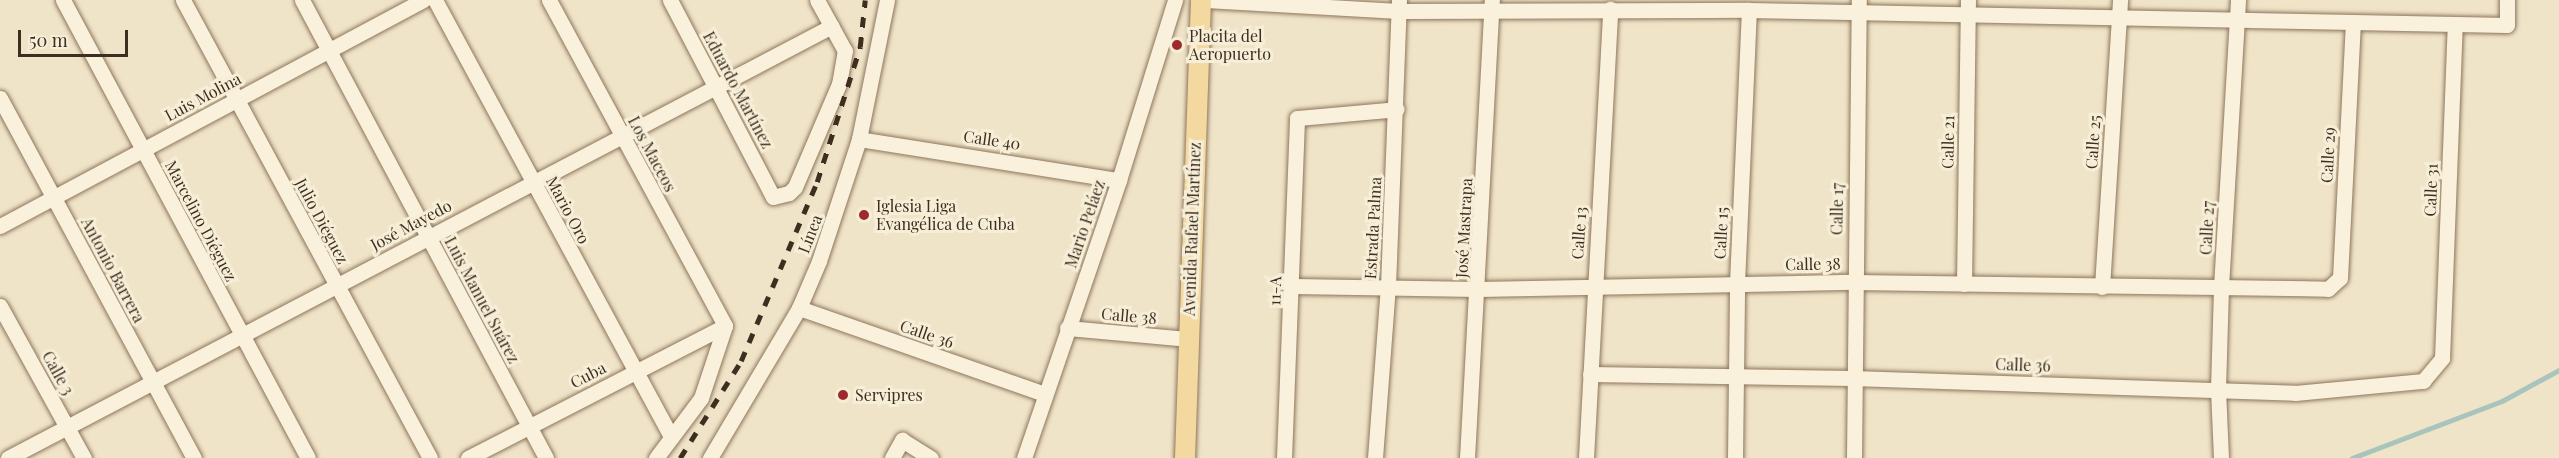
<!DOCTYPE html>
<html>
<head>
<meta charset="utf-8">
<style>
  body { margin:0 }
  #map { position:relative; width:2559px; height:458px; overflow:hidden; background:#f0e4c8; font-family:"Playfair Display",serif }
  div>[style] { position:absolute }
  .stream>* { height:4.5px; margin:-2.25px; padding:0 2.25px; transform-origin:2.25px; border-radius:2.25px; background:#a9c4bc }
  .roads { filter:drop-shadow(0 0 2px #8d765c) drop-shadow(0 0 2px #8d765c) }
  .minor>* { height:15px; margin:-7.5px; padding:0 7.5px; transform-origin:7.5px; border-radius:7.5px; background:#faf1dc }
  .major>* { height:20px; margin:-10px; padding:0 10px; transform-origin:10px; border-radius:10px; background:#f3d9a0 }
  .rail>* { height:4.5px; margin-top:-2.25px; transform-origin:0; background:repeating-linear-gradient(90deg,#3d2e20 0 10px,transparent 0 20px) }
  .dots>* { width:16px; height:16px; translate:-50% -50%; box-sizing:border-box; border:3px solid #f7eed8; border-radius:50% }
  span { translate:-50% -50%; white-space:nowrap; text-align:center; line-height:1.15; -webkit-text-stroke:6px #f7eed8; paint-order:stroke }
  .poi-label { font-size:16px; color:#3d2e20 }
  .left { translate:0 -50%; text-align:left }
  .street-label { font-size:16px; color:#3d2e20 }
  .scale { position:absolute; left:18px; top:30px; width:110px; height:27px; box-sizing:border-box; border:3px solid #3d2e20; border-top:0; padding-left:8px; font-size:18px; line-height:21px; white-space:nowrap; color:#3d2e20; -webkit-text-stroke:4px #f7eed8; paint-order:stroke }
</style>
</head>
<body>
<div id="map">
  <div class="stream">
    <div style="left:2352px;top:458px;width:160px;rotate:-20.8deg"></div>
    <div style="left:2502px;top:401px;width:65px;rotate:-28.5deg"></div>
  </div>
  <div class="roads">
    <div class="minor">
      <div style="left:63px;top:0;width:519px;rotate:61.86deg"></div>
      <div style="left:183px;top:0;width:520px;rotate:61.66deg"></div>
      <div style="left:302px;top:0;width:519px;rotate:61.95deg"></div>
      <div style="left:435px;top:0;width:497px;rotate:61.6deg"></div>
      <div style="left:549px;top:0;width:370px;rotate:61.6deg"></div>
      <div style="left:670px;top:0;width:222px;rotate:62.4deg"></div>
      <div style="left:773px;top:197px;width:16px;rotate:-14deg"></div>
      <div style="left:789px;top:193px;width:8px;rotate:-45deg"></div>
      <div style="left:795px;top:187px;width:112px;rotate:-66.9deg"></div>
      <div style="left:839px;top:84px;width:34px;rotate:-80deg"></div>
      <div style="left:845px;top:51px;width:58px;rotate:-118.8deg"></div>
      <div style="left:1206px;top:0;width:193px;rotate:3.3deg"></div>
      <div style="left:1399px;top:11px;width:350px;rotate:-0.2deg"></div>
      <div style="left:1749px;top:10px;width:758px;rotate:1.13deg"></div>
      <div style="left:2507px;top:25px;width:25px;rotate:-90deg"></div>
      <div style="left:0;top:98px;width:409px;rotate:61.7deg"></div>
      <div style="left:859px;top:139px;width:263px;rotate:9deg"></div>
      <div style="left:0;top:226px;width:480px;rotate:-28.1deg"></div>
      <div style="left:1964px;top:284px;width:284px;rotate:-89.2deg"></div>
      <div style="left:1293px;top:286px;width:185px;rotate:0.9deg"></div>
      <div style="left:1478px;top:289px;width:375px;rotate:-1.1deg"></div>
      <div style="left:1853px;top:282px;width:475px;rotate:0.8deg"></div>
      <div style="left:2328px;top:289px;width:16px;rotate:-43deg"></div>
      <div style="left:2340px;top:278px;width:256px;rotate:-87.1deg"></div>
      <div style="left:2102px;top:287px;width:288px;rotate:-86.4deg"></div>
      <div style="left:0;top:306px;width:174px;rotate:61.1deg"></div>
      <div style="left:799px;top:308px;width:260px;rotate:19.3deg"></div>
      <div style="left:1067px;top:328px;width:121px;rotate:5.2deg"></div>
      <div style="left:1590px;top:374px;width:262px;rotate:0.9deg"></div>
      <div style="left:1852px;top:378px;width:443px;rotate:1.9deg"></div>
      <div style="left:2295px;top:393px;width:129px;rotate:-5.4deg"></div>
      <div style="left:2423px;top:381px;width:30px;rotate:-50deg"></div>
      <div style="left:2442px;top:358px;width:334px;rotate:-87.8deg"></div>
      <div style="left:8px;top:458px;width:930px;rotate:-27.67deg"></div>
      <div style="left:468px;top:458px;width:289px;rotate:-27.2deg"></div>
      <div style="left:656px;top:458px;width:75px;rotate:-53.1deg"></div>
      <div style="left:701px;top:398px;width:76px;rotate:-71.6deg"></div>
      <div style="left:710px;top:458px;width:174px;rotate:-59.3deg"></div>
      <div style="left:799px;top:308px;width:51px;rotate:-66.9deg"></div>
      <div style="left:819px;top:261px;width:128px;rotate:-71.8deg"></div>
      <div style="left:859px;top:139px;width:142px;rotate:-78.6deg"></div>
      <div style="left:892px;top:458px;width:21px;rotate:-61deg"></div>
      <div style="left:902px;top:440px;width:34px;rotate:32deg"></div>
      <div style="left:1024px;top:458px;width:294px;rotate:-71.1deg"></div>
      <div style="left:1119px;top:180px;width:189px;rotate:-72.7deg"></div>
      <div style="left:1284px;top:458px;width:340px;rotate:-87.8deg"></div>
      <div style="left:1297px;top:118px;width:100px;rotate:-5.1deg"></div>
      <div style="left:1375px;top:458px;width:172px;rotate:-85.7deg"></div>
      <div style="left:1388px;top:286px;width:286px;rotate:-87.8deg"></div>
      <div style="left:1467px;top:458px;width:459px;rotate:-86.9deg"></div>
      <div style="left:1586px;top:458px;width:450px;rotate:-86.9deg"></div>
      <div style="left:1735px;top:458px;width:175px;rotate:-89.3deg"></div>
      <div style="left:1737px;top:283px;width:273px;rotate:-87.5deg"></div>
      <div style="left:1854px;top:458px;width:458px;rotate:-89.4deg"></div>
      <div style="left:2221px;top:458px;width:69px;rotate:-92.5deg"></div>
      <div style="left:2218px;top:389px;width:102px;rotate:-88.3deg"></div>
      <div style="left:2221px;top:287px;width:288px;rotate:-86.6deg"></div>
    </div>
    <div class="major">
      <div style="left:1185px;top:458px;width:458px;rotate:-88deg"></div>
    </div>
  </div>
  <div class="rail">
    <div style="left:680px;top:458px;width:115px;rotate:-57.8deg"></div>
    <div style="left:741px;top:361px;width:194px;rotate:-67deg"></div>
    <div style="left:817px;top:182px;width:142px;rotate:-72.3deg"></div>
    <div style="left:860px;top:47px;width:47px;rotate:-83.9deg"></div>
  </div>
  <div class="dots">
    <div style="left:1177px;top:45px;background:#9e2a2b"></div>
    <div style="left:864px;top:215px;background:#9e2a2b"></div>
    <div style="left:843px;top:395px;background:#9e2a2b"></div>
  </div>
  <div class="poi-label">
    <span class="left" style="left:1189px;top:45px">Placita del<br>Aeropuerto</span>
    <span class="left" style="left:876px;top:215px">Iglesia Liga<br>Evangélica de Cuba</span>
    <span class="left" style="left:855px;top:395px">Servipres</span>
  </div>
  <div class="street-label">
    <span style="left:738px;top:90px;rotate:62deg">Eduardo Martínez</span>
    <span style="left:203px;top:97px;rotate:-28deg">Luis Molina</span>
    <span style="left:992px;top:140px;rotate:8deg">Calle 40</span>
    <span style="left:1948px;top:142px;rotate:-89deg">Calle 21</span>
    <span style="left:2093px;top:142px;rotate:-86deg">Calle 25</span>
    <span style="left:652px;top:154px;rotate:62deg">Los Maceos</span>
    <span style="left:2328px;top:155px;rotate:-87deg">Calle 29</span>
    <span style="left:2431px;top:190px;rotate:-88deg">Calle 31</span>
    <span style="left:1837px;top:209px;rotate:-89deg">Calle 17</span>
    <span style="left:568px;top:210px;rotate:62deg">Mario Oro</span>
    <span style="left:201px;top:221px;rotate:62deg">Marcelino Diéguez</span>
    <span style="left:322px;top:221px;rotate:62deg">Julio Diéguez</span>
    <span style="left:1085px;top:224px;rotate:-71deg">Mario Peláez</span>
    <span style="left:411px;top:225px;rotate:-28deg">José Mayedo</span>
    <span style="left:1373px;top:228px;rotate:-87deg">Estrada Palma</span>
    <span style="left:1464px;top:228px;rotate:-87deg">José Mastrapa</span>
    <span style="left:2207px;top:228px;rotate:-87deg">Calle 27</span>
    <span style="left:1192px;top:229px;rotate:-88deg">Avenida Rafael Martínez</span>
    <span style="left:1579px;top:233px;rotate:-86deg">Calle 13</span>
    <span style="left:1721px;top:233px;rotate:-87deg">Calle 15</span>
    <span style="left:810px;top:234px;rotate:-69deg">Línea</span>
    <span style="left:1813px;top:264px;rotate:-1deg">Calle 38</span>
    <span style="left:113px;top:270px;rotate:62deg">Antonio Barrera</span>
    <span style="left:1275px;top:291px;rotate:-88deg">11-A</span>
    <span style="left:482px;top:300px;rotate:62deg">Luis Manuel Suárez</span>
    <span style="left:1129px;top:316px;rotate:5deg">Calle 38</span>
    <span style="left:927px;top:334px;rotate:19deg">Calle 36</span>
    <span style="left:2023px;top:365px;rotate:2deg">Calle 36</span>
    <span style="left:58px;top:373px;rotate:61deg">Calle 3</span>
    <span style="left:588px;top:375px;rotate:-27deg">Cuba</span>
  </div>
  <div class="scale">50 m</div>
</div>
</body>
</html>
